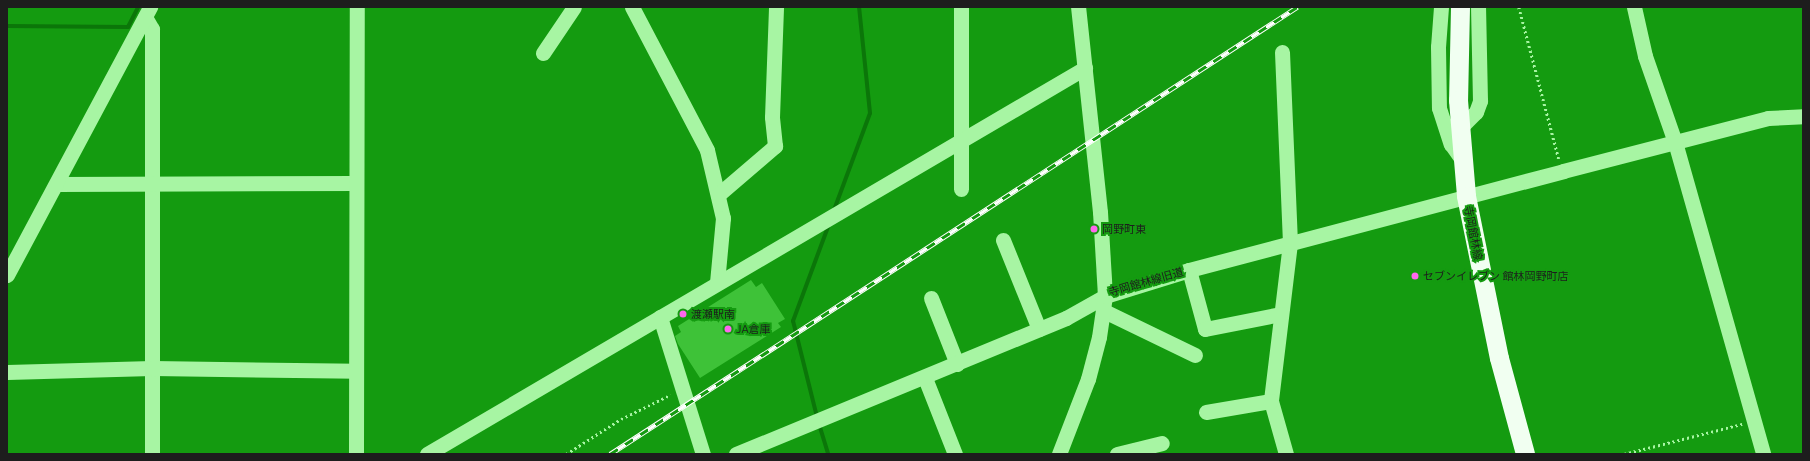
<!DOCTYPE html>
<html>
<head>
<meta charset="utf-8">
<style>
  body { margin:0 }
  #map { position:relative; width:1810px; height:461px; overflow:hidden; background:#149b10; font-family:Ubuntu,"Noto Sans JP",sans-serif }
  div>[style] { position:absolute }
  [style*='--x'] { left:calc(var(--x)*1px); top:calc(var(--y)*1px); width:calc(var(--w)*1px); rotate:calc(var(--a)*1deg) }
  .stream>* { height:4px; margin:-2px; padding:0 2px; transform-origin:2px; border-radius:2px; background:#0b7609 }
  .building>* { inset:0; background:#3ec238 }
  .path>* { height:2.5px; margin-top:-1.25px; transform-origin:0; background:repeating-linear-gradient(90deg,#a7f5a3 0 2px,transparent 0 5px) }
  .minor>* { height:15px; margin:-7.5px; padding:0 7.5px; transform-origin:7.5px; border-radius:7.5px; background:#a7f5a3 }
  .major>* { height:19px; margin:-9.5px; padding:0 9.5px; transform-origin:9.5px; border-radius:9.5px; background:#f1fff1 }
  .rail>* { height:4.5px; margin-top:-2.25px; transform-origin:0; background:repeating-linear-gradient(90deg,#149b10 0 9px,#fff 0 18px); box-sizing:border-box; border-block:1px solid #fff }
  .dots>* { width:11px; height:11px; translate:-50% -50%; box-sizing:border-box; border:2px solid #149b10; border-radius:50% }
  span { translate:-50% -50%; white-space:nowrap; text-align:center; line-height:1.15; -webkit-text-stroke:4px #149b10; paint-order:stroke }
  .poi-label { font-size:11px; color:#1d1d1d }
  .left { translate:0 -50%; text-align:left }
  .street-label { font-size:11px; color:#1d1d1d }
  .frame { position:absolute; inset:0; border:8px solid #1d1d1d; pointer-events:none }
</style>
</head>
<body>
<div id="map">
  <div class="stream">
    <i style="--x:7;--y:26;--w:121;--a:0.5"></i>
    <i style="--x:128;--y:27;--w:22;--a:-63"></i>
    <i style="--x:834;--y:210;--w:103;--a:-69.6"></i>
    <i style="--x:870;--y:113;--w:107;--a:-95.9"></i>
    <i style="--x:817;--y:417;--w:99;--a:-104"></i>
    <i style="--x:793;--y:321;--w:103;--a:-69.6"></i>
    <i style="--x:819;--y:424;--w:31;--a:73"></i>
  </div>
  <div class="building">
    <i style="clip-path:polygon(751px 280px,756px 287px,762px 283px,785px 319px,778px 323px,781px 327px,700px 378px,678px 344px,675px 336px,681px 332px,678px 326px)"></i>
  </div>
  <div class="path">
    <i style="--x:1519;--y:7;--w:157;--a:75.3"></i>
    <i style="--x:566;--y:454;--w:65;--a:-32.5"></i>
    <i style="--x:621;--y:419;--w:55;--a:-26.1"></i>
    <i style="--x:1624;--y:454;--w:122;--a:-14.3"></i>
  </div>
  <div class="minor">
    <i style="--x:632;--y:7;--w:161;--a:62.3"></i>
    <i style="--x:707;--y:150;--w:70;--a:76.8"></i>
    <i style="--x:723;--y:218;--w:65;--a:95.3"></i>
    <i style="--x:961;--y:7;--w:182;--a:90"></i>
    <i style="--x:1441;--y:7;--w:40;--a:94.3"></i>
    <i style="--x:1438;--y:47;--w:61;--a:89.1"></i>
    <i style="--x:1439;--y:108;--w:38;--a:72"></i>
    <i style="--x:1451;--y:144;--w:19;--a:55"></i>
    <i style="--x:1634;--y:7;--w:50;--a:77.3"></i>
    <i style="--x:1645;--y:56;--w:91;--a:70.8"></i>
    <i style="--x:1675;--y:142;--w:324;--a:74.2"></i>
    <i style="--x:145;--y:17;--w:14;--a:60"></i>
    <i style="--x:152;--y:29;--w:425;--a:90"></i>
    <i style="--x:1282;--y:52;--w:191;--a:87.6"></i>
    <i style="--x:1290;--y:243;--w:159;--a:96.9"></i>
    <i style="--x:1271;--y:401;--w:55;--a:74.2"></i>
    <i style="--x:543;--y:53;--w:55;--a:-56"></i>
    <i style="--x:1459;--y:129;--w:24;--a:-45"></i>
    <i style="--x:1476;--y:112;--w:12;--a:-70"></i>
    <i style="--x:1480;--y:101;--w:94;--a:-91.2"></i>
    <i style="--x:57;--y:184;--w:299;--a:-0.2"></i>
    <i style="--x:719;--y:194;--w:74;--a:-40.6"></i>
    <i style="--x:775;--y:146;--w:29;--a:-96"></i>
    <i style="--x:772;--y:117;--w:110;--a:-87.9"></i>
    <i style="--x:1003;--y:240;--w:96;--a:68"></i>
    <i style="--x:1189;--y:270;--w:61;--a:74.8"></i>
    <i style="--x:1205;--y:329;--w:77;--a:-11.2"></i>
    <i style="--x:7;--y:275;--w:304;--a:-61.9"></i>
    <i style="--x:931;--y:298;--w:71;--a:68.5"></i>
    <i style="--x:1104;--y:311;--w:101;--a:25.8"></i>
    <i style="--x:660;--y:317;--w:144;--a:72.6"></i>
    <i style="--x:7;--y:372;--w:145;--a:-1.6"></i>
    <i style="--x:152;--y:368;--w:204;--a:0.8"></i>
    <i style="--x:925;--y:378;--w:82;--a:68.5"></i>
    <i style="--x:1206;--y:412;--w:66;--a:-9.6"></i>
    <i style="--x:356;--y:454;--w:447;--a:-89.9"></i>
    <i style="--x:427;--y:454;--w:763;--a:-30.4"></i>
    <i style="--x:736;--y:454;--w:357;--a:-22.4"></i>
    <i style="--x:1066;--y:318;--w:45;--a:-29.4"></i>
    <i style="--x:1105;--y:296;--w:88;--a:-17.2"></i>
    <i style="--x:1189;--y:270;--w:387;--a:-14.8"></i>
    <i style="--x:1563;--y:171;--w:212;--a:-14.5"></i>
    <i style="--x:1768;--y:118;--w:35;--a:-3"></i>
    <i style="--x:1059;--y:454;--w:80;--a:-68.9"></i>
    <i style="--x:1088;--y:379;--w:43;--a:-75.3"></i>
    <i style="--x:1099;--y:337;--w:41;--a:-81.7"></i>
    <i style="--x:1105;--y:296;--w:84;--a:-93.4"></i>
    <i style="--x:1100;--y:212;--w:206;--a:-96.1"></i>
    <i style="--x:1117;--y:454;--w:46;--a:-13.7"></i>
  </div>
  <div class="major">
    <i style="--x:1460;--y:7;--w:93;--a:91.2"></i>
    <i style="--x:1458;--y:100;--w:96;--a:85.2"></i>
    <i style="--x:1466;--y:196;--w:165;--a:78.5"></i>
    <i style="--x:1499;--y:358;--w:99;--a:74.8"></i>
  </div>
  <div class="rail">
    <i style="--x:610;--y:454;--w:820;--a:-33.05"></i>
  </div>
  <div class="dots">
    <i style="left:1094px;top:229px;background:#ff67ed"></i>
    <i style="left:1415px;top:276px;background:#ff67ed"></i>
    <i style="left:683px;top:314px;background:#ff67ed"></i>
    <i style="left:728px;top:329px;background:#ff67ed"></i>
  </div>
  <div class="poi-label">
    <span class="left" style="left:1102px;top:229px">岡野町東</span>
    <span class="left" style="left:1423px;top:276px">セブンイレブン 館林岡野町店</span>
    <span class="left" style="left:691px;top:314px">渡瀬駅南</span>
    <span class="left" style="left:736px;top:329px">JA倉庫</span>
  </div>
  <div class="street-label">
    <span style="left:1473px;top:233px;rotate:79deg">寺岡館林線</span>
    <span style="left:1146px;top:282px;rotate:-16deg">寺岡館林線旧道</span>
  </div>
  <div class="frame"></div>
</div>
</body>
</html>
